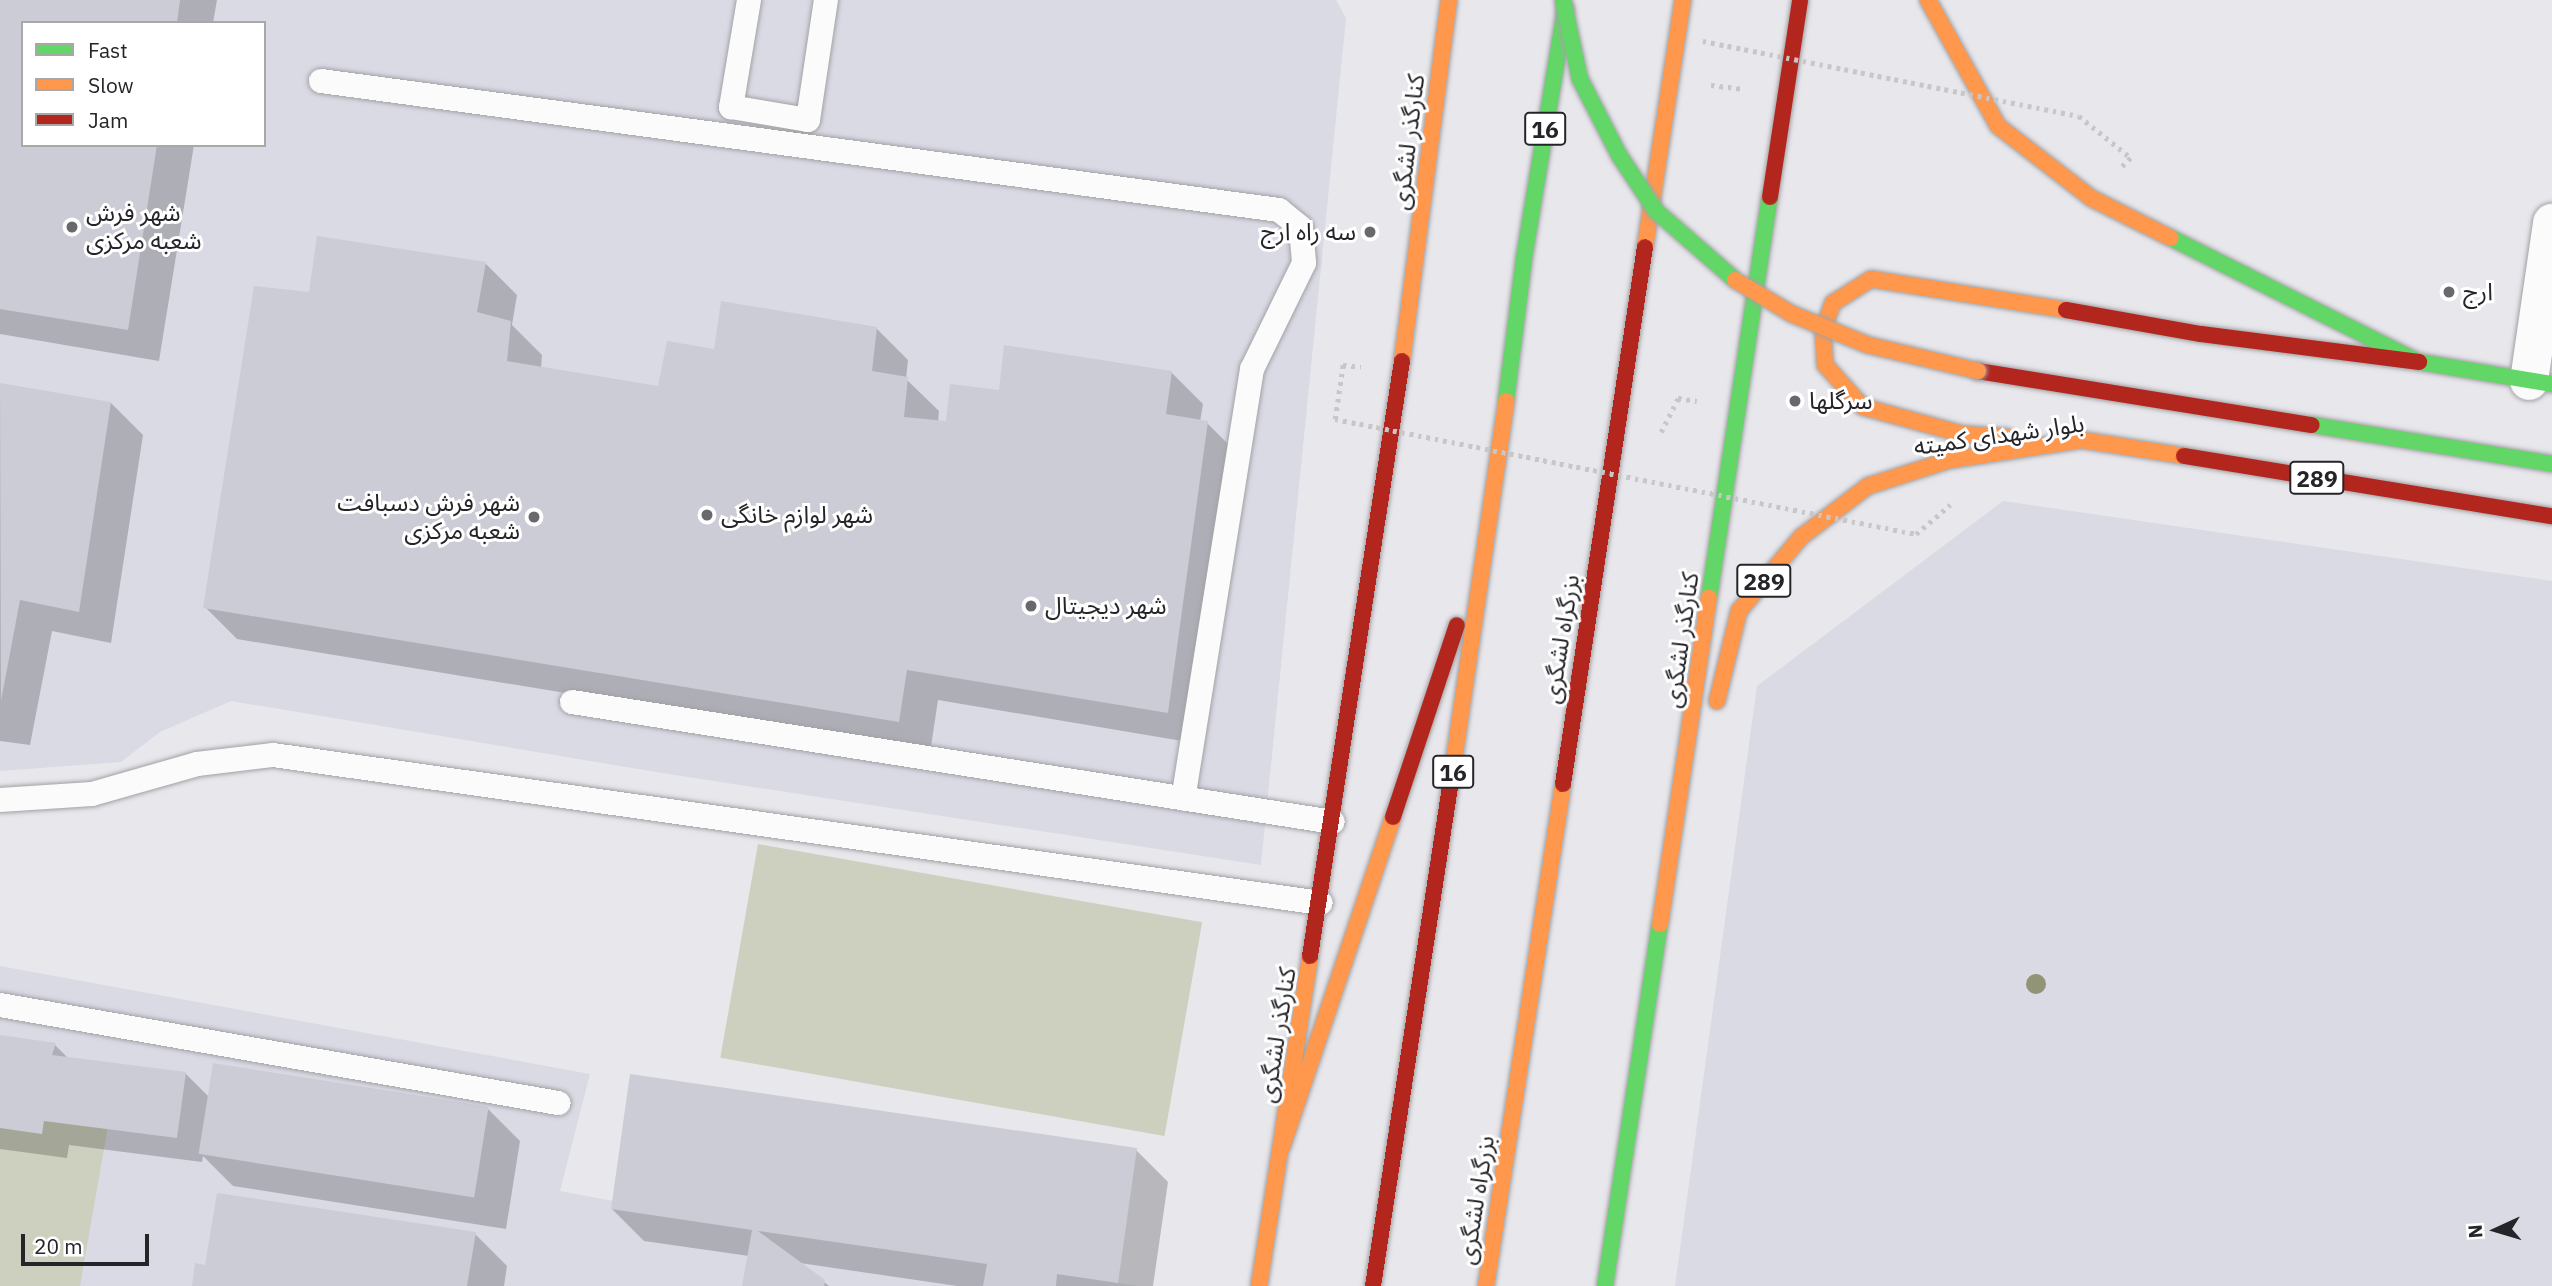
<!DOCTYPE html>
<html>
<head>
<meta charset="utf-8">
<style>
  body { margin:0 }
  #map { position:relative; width:2552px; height:1286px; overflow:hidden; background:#e7e7ec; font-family:"IBM Plex Sans","Noto Sans Arabic",sans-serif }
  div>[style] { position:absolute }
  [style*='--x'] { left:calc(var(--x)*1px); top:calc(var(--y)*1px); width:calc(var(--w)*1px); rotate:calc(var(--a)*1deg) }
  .built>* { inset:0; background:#dadae5 }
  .green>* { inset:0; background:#cdd0bf; transform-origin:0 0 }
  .shadow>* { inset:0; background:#0003 }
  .building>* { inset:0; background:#ccccd7; transform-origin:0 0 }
  .path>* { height:4.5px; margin-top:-2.25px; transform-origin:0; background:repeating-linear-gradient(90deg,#c7c7c9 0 3.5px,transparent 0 8.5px) }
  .roads { filter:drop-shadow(0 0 2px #a2a2a5) drop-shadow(0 0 2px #a2a2a5) }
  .lane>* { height:24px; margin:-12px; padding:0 12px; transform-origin:12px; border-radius:12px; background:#fbfbfc }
  .street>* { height:38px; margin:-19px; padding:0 19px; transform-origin:19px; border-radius:19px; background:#fbfbfc }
  .fast>* { height:16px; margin:-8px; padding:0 8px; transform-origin:8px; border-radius:8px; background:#63d668 }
  .slow>* { height:16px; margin:-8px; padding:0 8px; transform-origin:8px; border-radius:8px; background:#ff974d }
  .jam>* { height:16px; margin:-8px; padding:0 8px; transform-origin:8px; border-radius:8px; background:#b3261e }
  .path-bridge>* { height:4.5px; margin-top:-2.25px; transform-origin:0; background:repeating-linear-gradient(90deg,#c7c7c9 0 3.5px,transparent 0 8.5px) }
  .bridges { filter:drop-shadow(0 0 2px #a2a2a5) drop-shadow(0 0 2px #a2a2a5) }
  .fast-bridge>* { height:16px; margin:-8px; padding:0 8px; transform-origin:8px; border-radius:8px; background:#63d668 }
  .slow-bridge>* { height:16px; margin:-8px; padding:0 8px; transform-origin:8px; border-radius:8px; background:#ff974d }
  .trees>* { width:20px; height:20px; margin:-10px; border-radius:50%; background:#919477 }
  .dots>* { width:19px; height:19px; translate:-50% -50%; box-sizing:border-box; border:4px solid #fff; border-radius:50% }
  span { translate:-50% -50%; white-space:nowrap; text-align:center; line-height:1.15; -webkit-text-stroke:6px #fff; paint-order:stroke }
  .shield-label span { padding:2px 5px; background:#fff; border:2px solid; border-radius:5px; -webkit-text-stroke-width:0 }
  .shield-label { font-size:23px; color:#252529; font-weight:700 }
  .street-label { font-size:24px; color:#252529 }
  .poi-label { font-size:24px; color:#252529 }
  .left { translate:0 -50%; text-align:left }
  .right { translate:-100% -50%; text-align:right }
  .legend { position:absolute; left:21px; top:21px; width:245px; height:126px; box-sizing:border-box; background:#fff; border:2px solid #a8a8a9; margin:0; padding:9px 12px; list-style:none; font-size:21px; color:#252529 }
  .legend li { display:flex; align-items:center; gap:14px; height:35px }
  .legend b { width:35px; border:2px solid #a8a8a9 }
  .north { position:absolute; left:2461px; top:1195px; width:70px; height:70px; -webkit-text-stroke:5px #fff; paint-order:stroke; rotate:266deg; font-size:19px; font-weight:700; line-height:28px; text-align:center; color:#252529 }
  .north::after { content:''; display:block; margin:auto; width:24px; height:32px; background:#252529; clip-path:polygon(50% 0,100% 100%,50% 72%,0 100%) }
  .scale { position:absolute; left:21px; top:1234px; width:128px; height:32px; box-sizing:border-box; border:4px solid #252529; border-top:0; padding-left:9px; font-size:21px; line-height:24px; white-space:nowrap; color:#252529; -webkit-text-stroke:5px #fff; paint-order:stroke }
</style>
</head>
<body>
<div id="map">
  <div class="built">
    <i style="clip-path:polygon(evenodd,0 0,1336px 0,1346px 18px,1261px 865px,662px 773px,231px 701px,160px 732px,121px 762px,0 771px,0 0,23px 23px,264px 23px,264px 145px,23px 145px,23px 23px)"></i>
    <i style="clip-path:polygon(2003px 501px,2552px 581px,2552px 1286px,1675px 1286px,1757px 686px)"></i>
    <i style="clip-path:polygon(0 966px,590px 1074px,560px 1191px,753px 1227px,1139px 1286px,0 1286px)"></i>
  </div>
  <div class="green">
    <i style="left:758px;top:844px;width:451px;height:217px;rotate:10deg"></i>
    <i style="clip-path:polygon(0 1089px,111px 1109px,80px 1286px,0 1286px)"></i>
  </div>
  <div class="shadow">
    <i style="clip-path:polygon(0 0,217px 0,213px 23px,23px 23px,23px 145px,194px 145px,159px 361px,0 334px)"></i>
    <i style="clip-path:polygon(485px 263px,517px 295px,512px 325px,542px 355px,541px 368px,660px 388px,716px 351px,876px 328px,908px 360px,906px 379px,939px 411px,938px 422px,947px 423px,1000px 392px,1171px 372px,1203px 404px,1200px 422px,1207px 423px,1239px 455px,1200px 744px,938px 700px,930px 753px,237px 639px,205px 607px,311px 293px)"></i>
    <i style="clip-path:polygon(0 385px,111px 403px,143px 435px,111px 643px,52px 631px,30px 745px,0 741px)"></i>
    <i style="clip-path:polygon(0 1037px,55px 1045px,69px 1059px,185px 1073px,210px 1098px,488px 1109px,520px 1141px,506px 1229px,233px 1186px,203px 1156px,202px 1162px,69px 1145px,67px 1158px,0 1149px)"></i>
    <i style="clip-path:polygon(1136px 1150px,1168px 1182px,1153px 1286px,957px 1286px,800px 1263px,829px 1286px,744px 1286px,749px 1256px,644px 1241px,612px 1209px)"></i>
    <i style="clip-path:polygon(475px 1234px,507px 1266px,504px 1286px,194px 1286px,207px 1267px)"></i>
  </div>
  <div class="building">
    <i style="clip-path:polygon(0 0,180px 0,177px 23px,23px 23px,23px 145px,157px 145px,128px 330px,0 309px)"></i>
    <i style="clip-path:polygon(317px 236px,486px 262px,477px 312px,511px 321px,507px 361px,658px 386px,667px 341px,714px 349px,721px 301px,877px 327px,872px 371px,908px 377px,904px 417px,946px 421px,950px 384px,999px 390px,1004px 345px,1172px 371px,1166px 414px,1208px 421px,1168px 713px,907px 670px,899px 722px,203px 608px,254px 286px,309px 292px)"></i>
    <i style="clip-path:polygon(0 383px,111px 402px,79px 612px,20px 600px,1px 701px)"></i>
    <i style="clip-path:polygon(0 1035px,56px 1043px,52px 1055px,186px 1072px,177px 1138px,44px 1121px,42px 1134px,0 1128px)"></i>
    <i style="left:213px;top:1063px;width:279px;height:92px;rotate:9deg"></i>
    <i style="clip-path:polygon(630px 1074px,1137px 1148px,1118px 1283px,1057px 1274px,1056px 1286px,983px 1286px,987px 1264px,758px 1231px,825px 1280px,824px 1286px,742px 1286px,752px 1230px,611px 1209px)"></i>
    <i style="clip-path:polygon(217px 1193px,476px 1232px,467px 1286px,192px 1286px,195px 1263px,205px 1265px)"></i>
  </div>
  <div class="path">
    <i style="--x:1711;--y:85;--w:33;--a:7"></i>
    <i style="--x:2079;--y:116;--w:67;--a:38.9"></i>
    <i style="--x:2131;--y:158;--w:13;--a:135"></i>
    <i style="--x:1335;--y:419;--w:55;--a:-81.6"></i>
    <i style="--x:1343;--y:365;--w:18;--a:6"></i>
    <i style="--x:1661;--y:432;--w:38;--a:-63"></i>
    <i style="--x:1678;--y:398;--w:19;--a:9"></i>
    <i style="--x:1916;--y:534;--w:45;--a:-40.5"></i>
  </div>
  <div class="roads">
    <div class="lane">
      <i style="--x:749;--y:0;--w:109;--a:99.5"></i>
      <i style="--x:731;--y:107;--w:78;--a:9.6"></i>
      <i style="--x:808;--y:120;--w:121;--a:-81.5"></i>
      <i style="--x:321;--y:81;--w:967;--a:7.67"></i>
      <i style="--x:1279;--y:210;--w:28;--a:39"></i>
      <i style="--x:1301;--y:228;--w:35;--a:85"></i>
      <i style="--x:1304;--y:263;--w:118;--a:116.1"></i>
      <i style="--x:1252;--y:369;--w:435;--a:99.1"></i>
      <i style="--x:572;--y:702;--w:770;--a:8.96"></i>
      <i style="--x:0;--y:800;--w:92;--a:-3.7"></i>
      <i style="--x:92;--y:794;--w:109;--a:-15.9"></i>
      <i style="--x:197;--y:764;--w:77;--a:-6.8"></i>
      <i style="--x:273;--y:755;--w:1058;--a:8.04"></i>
      <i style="--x:0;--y:1005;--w:567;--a:9.96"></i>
    </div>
    <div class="street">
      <i style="--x:2529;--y:381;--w:160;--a:-81.7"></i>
    </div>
    <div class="fast">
      <i style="--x:2171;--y:238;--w:277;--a:26.6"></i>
      <i style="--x:2419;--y:362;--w:135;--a:9.4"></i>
      <i style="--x:1506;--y:401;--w:144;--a:-82.8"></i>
      <i style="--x:1524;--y:258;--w:252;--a:-80.6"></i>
      <i style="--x:2312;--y:425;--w:243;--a:9.2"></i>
      <i style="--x:1709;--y:598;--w:406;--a:-81.4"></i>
      <i style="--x:1605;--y:1286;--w:366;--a:-81.4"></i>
    </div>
    <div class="slow">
      <i style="--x:1928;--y:0;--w:144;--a:60.9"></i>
      <i style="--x:1998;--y:126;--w:118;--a:37.7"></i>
      <i style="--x:2091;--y:198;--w:89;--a:26.6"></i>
      <i style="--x:1645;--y:247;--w:250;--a:-81.3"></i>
      <i style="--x:1402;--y:361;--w:364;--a:-82.6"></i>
      <i style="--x:2007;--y:437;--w:45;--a:-176.2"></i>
      <i style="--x:1962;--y:434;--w:103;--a:-164.7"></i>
      <i style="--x:1863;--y:407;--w:57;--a:-132.1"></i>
      <i style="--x:1825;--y:365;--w:35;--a:-93"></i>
      <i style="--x:1823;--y:330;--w:29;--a:-70"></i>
      <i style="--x:1833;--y:303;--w:45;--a:-32.3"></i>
      <i style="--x:1871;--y:279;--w:197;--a:9"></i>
      <i style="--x:1717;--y:701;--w:93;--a:-76.3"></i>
      <i style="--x:1739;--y:611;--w:97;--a:-50"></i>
      <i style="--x:1801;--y:537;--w:84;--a:-37.3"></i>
      <i style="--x:1868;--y:486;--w:86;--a:-17.6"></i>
      <i style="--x:1950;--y:460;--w:134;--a:-8.6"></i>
      <i style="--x:2082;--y:440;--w:103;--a:8.9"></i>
      <i style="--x:1450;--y:787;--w:390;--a:-81.7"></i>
      <i style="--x:1660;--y:924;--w:330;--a:-81.5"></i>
      <i style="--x:1282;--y:1147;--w:348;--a:-71.4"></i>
      <i style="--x:1259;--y:1286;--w:334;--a:-81.2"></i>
      <i style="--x:1486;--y:1286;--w:508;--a:-81.28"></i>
    </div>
    <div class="jam">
      <i style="--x:1770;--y:197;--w:199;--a:-81.3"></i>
      <i style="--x:2066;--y:310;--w:137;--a:10.1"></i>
      <i style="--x:2201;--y:334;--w:220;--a:7.3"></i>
      <i style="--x:1978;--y:371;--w:338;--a:9.2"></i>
      <i style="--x:2184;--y:456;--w:373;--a:9.3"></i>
      <i style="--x:1563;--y:784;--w:543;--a:-81.32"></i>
      <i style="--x:1393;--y:817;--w:202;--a:-71.6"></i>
      <i style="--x:1310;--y:956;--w:602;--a:-81.21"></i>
      <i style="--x:1373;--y:1286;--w:505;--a:-81.23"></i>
    </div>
  </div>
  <div class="path-bridge">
    <i style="--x:1703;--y:41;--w:383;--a:11.3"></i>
    <i style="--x:1335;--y:419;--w:592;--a:11.2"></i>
  </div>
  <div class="bridges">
    <div class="fast-bridge">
      <i style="--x:1563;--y:0;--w:81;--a:77.9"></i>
      <i style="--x:1580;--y:79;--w:85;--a:62.8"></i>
      <i style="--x:1619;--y:155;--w:67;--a:56.5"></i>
      <i style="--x:1656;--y:211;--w:105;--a:41.1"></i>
    </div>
    <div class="slow-bridge">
      <i style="--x:1735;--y:280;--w:66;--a:30.8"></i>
      <i style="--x:1792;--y:314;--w:82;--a:22.2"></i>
      <i style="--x:1868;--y:345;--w:113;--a:13.3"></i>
    </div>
  </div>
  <div class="trees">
    <i style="left:2036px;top:984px"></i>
  </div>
  <div class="dots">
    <i style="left:72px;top:227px;background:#69696d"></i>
    <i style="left:1370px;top:232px;background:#69696d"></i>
    <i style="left:2449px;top:292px;background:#69696d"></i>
    <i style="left:1795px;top:401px;background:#69696d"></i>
    <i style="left:707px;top:515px;background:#69696d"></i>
    <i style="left:534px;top:517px;background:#69696d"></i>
    <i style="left:1031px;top:606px;background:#69696d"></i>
  </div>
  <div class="shield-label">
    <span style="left:1545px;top:129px">16</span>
    <span style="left:2317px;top:478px">289</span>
    <span style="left:1764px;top:581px">289</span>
    <span style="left:1453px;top:772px">16</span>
  </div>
  <div class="street-label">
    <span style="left:1408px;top:142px;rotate:-83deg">کنارگذر لشگری</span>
    <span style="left:1999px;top:435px;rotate:-8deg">بلوار شهدای کمیته</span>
    <span style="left:1561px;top:639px;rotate:-81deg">بزرگراه لشگری</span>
    <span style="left:1681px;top:640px;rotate:-82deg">کنارگذر لشگری</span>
    <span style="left:1277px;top:1035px;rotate:-81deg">کنارگذر لشگری</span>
    <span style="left:1476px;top:1200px;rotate:-81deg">بزرگراه لشگری</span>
  </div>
  <div class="poi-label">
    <span class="left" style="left:86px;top:227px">شهر فرش<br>شعبه مرکزی</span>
    <span class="right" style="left:1356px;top:232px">سه راه ارج</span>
    <span class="left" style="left:2463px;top:292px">ارج</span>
    <span class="left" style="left:1809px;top:401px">سرگلها</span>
    <span class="right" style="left:520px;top:517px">شهر فرش دسبافت<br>شعبه مرکزی</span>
    <span class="left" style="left:721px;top:515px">شهر لوازم خانگی</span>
    <span class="left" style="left:1045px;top:606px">شهر دیجیتال</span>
  </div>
  <ul class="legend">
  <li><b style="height:9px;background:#63d668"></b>Fast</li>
  <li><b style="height:9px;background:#ff974d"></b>Slow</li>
  <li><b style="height:9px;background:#b3261e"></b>Jam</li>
  </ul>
  <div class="north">N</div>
  <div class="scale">20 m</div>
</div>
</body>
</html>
